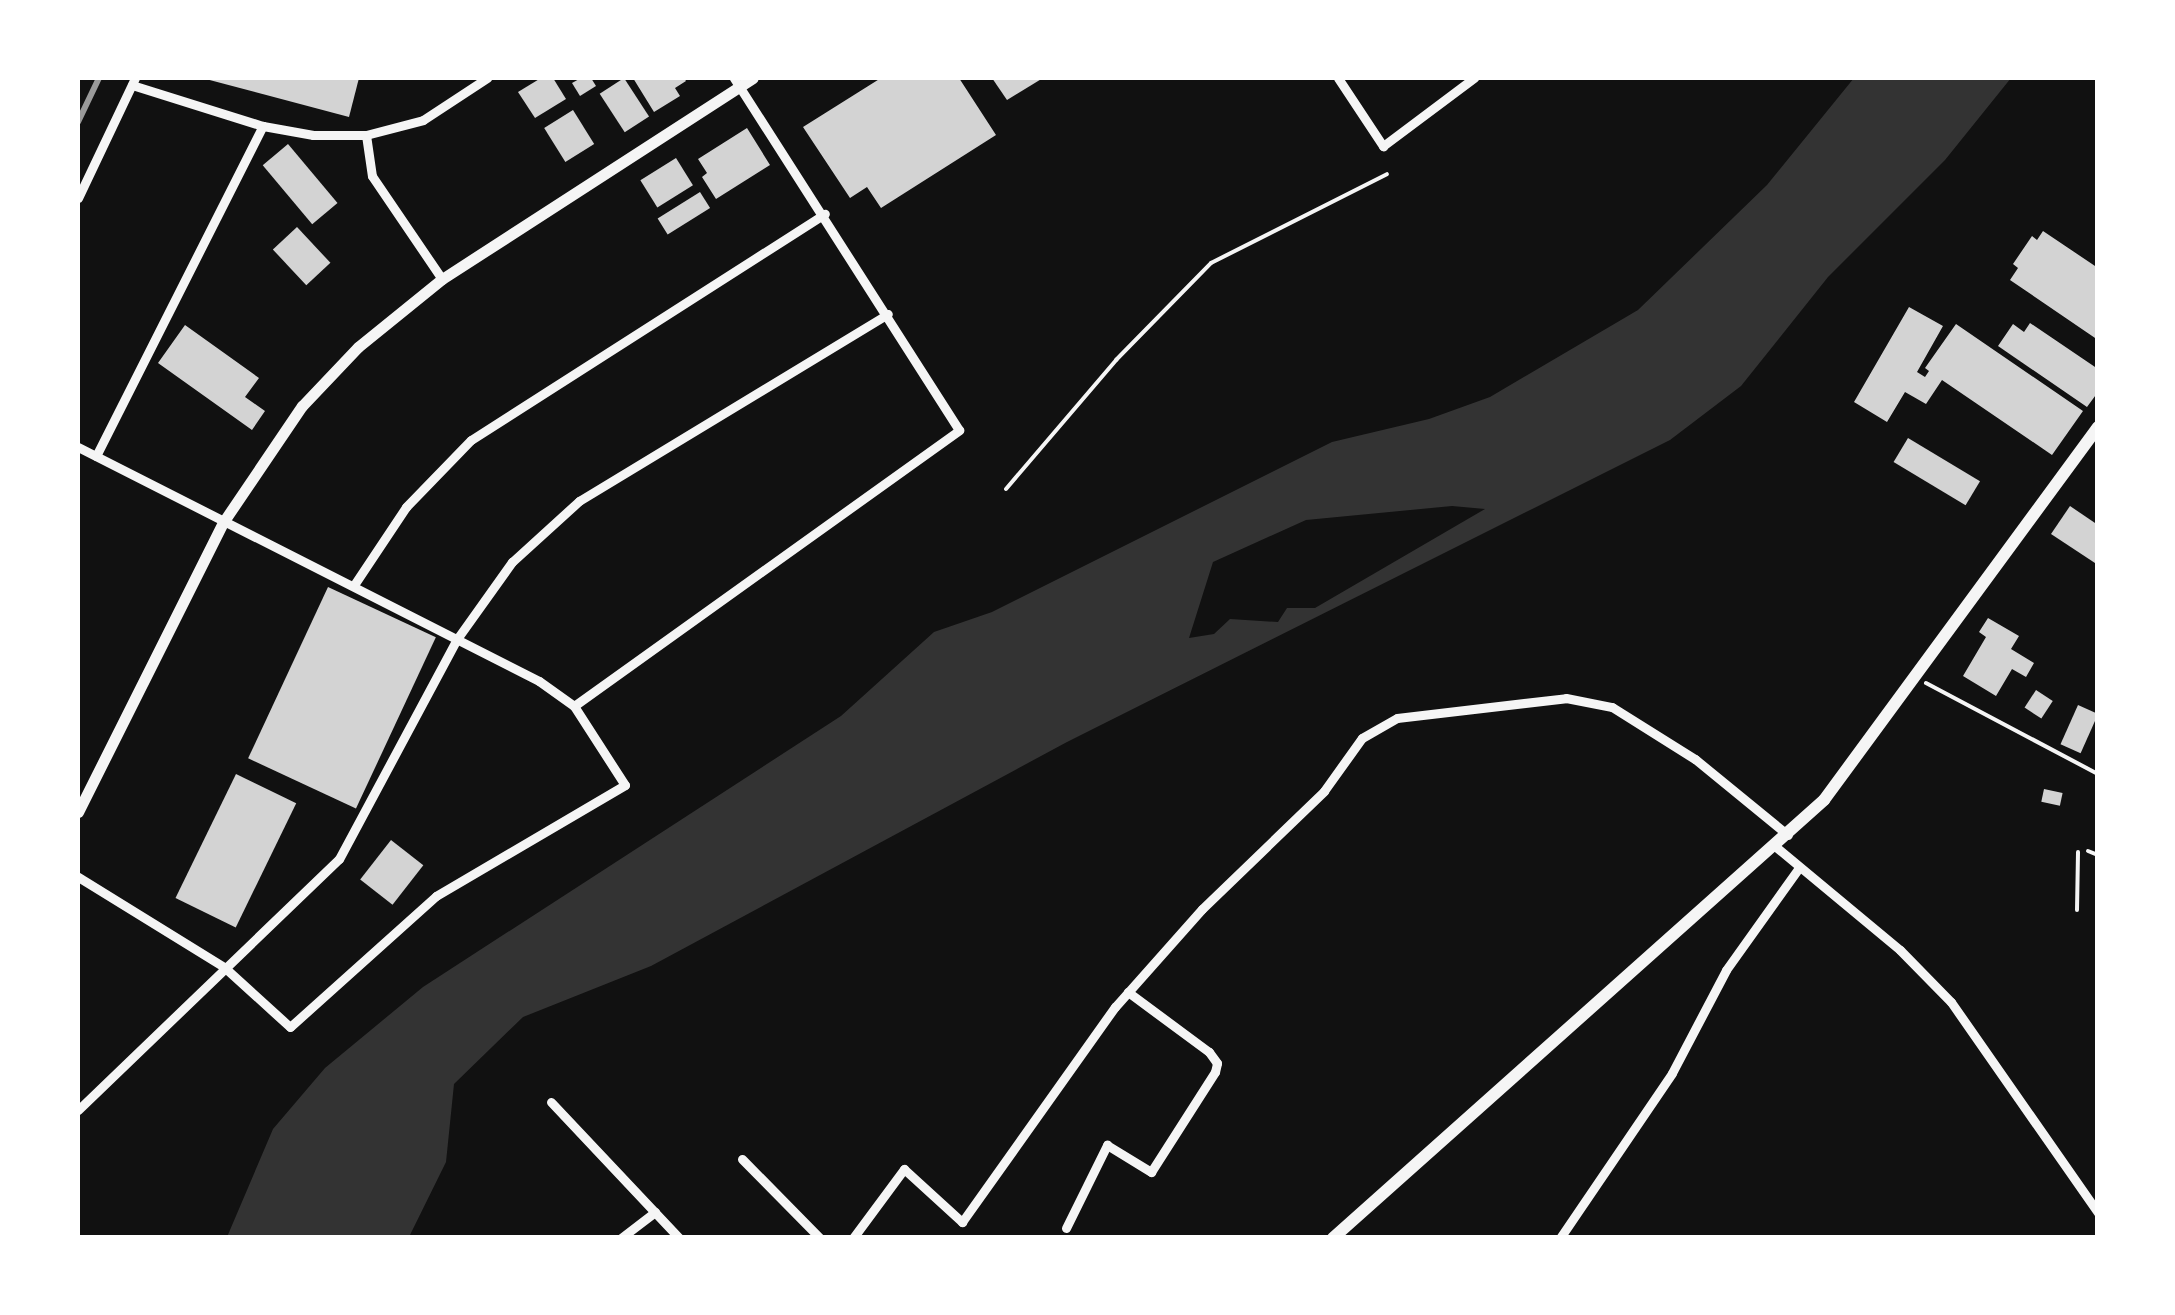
<!DOCTYPE html>
<html>
<head>
<meta charset="utf-8">
<style>
  body { margin:0 }
  #map { position:relative; width:2175px; height:1315px; overflow:hidden; background:#111; font-family:Karla,sans-serif }
  div>[style] { position:absolute }
  [style*='--x'] { left:calc(var(--x)*1px); top:calc(var(--y)*1px); width:calc(var(--w)*1px); rotate:calc(var(--a)*1deg) }
  .water>* { inset:0; background:#333 }
  .building>* { inset:0; background:#d3d3d3; transform-origin:0 0 }
  .path>* { height:4px; margin:-2px; padding:0 2px; transform-origin:2px; border-radius:2px; background:#f5f5f5 }
  .minor>* { height:9px; margin:-4.5px; padding:0 4.5px; transform-origin:4.5px; border-radius:4.5px; background:#f5f5f5 }
  .tertiary>* { height:11px; margin:-5.5px; padding:0 5.5px; transform-origin:5.5px; border-radius:5.5px; background:#f5f5f5 }
  .secondary>* { height:12px; margin:-6px; padding:0 6px; transform-origin:6px; border-radius:6px; background:#f5f5f5 }
  .rail>* { height:6px; margin:-3px; padding:0 3px; transform-origin:3px; border-radius:3px; background:#9a9a9a }
  span { translate:-50% -50%; white-space:nowrap; text-align:center; line-height:1.15; -webkit-text-stroke:8px #fff; paint-order:stroke }
  .frame { position:absolute; inset:0; border:80px solid #fff; pointer-events:none }
</style>
</head>
<body>
<div id="map">
  <div class="water">
    <i style="clip-path:polygon(evenodd,1854px 78px,2011px 78px,1945px 160px,1828px 277px,1741px 386px,1670px 440px,1067px 742px,651px 966px,523px 1017px,454px 1084px,446px 1162px,409px 1237px,227px 1237px,273px 1129px,325px 1068px,423px 987px,841px 716px,934px 632px,992px 612px,1332px 442px,1429px 419px,1490px 397px,1638px 310px,1767px 185px,1854px 78px,1452px 506px,1485px 509px,1315px 608px,1287px 608px,1278px 622px,1230px 619px,1214px 634px,1189px 638px,1213px 562px,1306px 520px,1452px 506px)"></i>
  </div>
  <div class="building">
    <i style="clip-path:polygon(202px 78px,359px 78px,349px 117px)"></i>
    <i style="clip-path:polygon(541px 78px,553px 78px,566px 99px,535px 118px,518px 92px)"></i>
    <i style="clip-path:polygon(581px 78px,591px 78px,596px 86px,580px 96px,572px 83px)"></i>
    <i style="left:624px;top:78px;width:46px;height:29px;rotate:57deg"></i>
    <i style="clip-path:polygon(633px 78px,684px 78px,686px 81px,675px 88px,680px 96px,654px 112px)"></i>
    <i style="clip-path:polygon(881px 78px,959px 78px,996px 135px,881px 208px,867px 187px,850px 198px,803px 127px)"></i>
    <i style="clip-path:polygon(992px 78px,1043px 78px,1007px 100px)"></i>
    <i style="left:573px;top:110px;width:40px;height:34px;rotate:58deg"></i>
    <i style="clip-path:polygon(747px 128px,770px 165px,716px 199px,702px 177px,707px 173px,698px 159px)"></i>
    <i style="left:288px;top:144px;width:77px;height:33px;rotate:50deg"></i>
    <i style="left:676px;top:158px;width:32px;height:42px;rotate:58deg"></i>
    <i style="left:700px;top:192px;width:19px;height:50px;rotate:58deg"></i>
    <i style="left:297px;top:227px;width:49px;height:33px;rotate:47deg"></i>
    <i style="clip-path:polygon(2043px 231px,2098px 268px,2098px 340px,2010px 280px,2018px 268px,2013px 264px,2032px 236px,2037px 240px)"></i>
    <i style="clip-path:polygon(1909px 307px,1943px 326px,1917px 372px,1925px 377px,1929px 371px,1925px 368px,1956px 324px,2083px 411px,2052px 455px,1942px 380px,1926px 404px,1905px 392px,1887px 422px,1854px 402px)"></i>
    <i style="clip-path:polygon(2030px 323px,2098px 369px,2098px 392px,2087px 407px,1998px 346px,2013px 324px,2024px 332px)"></i>
    <i style="clip-path:polygon(185px 325px,259px 378px,245px 397px,265px 411px,252px 430px,158px 363px)"></i>
    <i style="left:1908px;top:438px;width:84px;height:28px;rotate:31deg"></i>
    <i style="clip-path:polygon(2070px 506px,2098px 525px,2098px 565px,2051px 534px)"></i>
    <i style="left:328px;top:587px;width:119px;height:189px;rotate:25deg"></i>
    <i style="clip-path:polygon(1988px 618px,2019px 636px,2011px 649px,2034px 663px,2026px 677px,2012px 669px,1996px 696px,1963px 676px,1986px 637px,1979px 632px)"></i>
    <i style="left:2036px;top:690px;width:20px;height:21px;rotate:33deg"></i>
    <i style="left:2078px;top:705px;width:22px;height:43px;rotate:24deg"></i>
    <i style="left:236px;top:774px;width:67px;height:138px;rotate:26deg"></i>
    <i style="left:2044px;top:789px;width:19px;height:13px;rotate:12deg"></i>
    <i style="left:391px;top:840px;width:41px;height:50px;rotate:38deg"></i>
  </div>
  <div class="path">
    <i style="--x:1006;--y:489;--w:170;--a:-49.5"></i>
    <i style="--x:1116;--y:360;--w:136;--a:-45.6"></i>
    <i style="--x:1211;--y:263;--w:197;--a:-26.8"></i>
    <i style="--x:1926;--y:683;--w:195;--a:27.9"></i>
    <i style="--x:2088;--y:851;--w:11;--a:22"></i>
    <i style="--x:2077;--y:910;--w:58;--a:-89"></i>
  </div>
  <div class="minor">
    <i style="--x:1338;--y:78;--w:82;--a:56.5"></i>
    <i style="--x:1383;--y:146;--w:114;--a:-36.8"></i>
    <i style="--x:132;--y:85;--w:137;--a:17.4"></i>
    <i style="--x:263;--y:126;--w:51;--a:10.2"></i>
    <i style="--x:313;--y:135;--w:53;--a:0"></i>
    <i style="--x:366;--y:135;--w:59;--a:-14.7"></i>
    <i style="--x:423;--y:120;--w:77;--a:-33.3"></i>
    <i style="--x:366;--y:135;--w:41;--a:81.7"></i>
    <i style="--x:372;--y:176;--w:125;--a:55.8"></i>
    <i style="--x:78;--y:198;--w:133;--a:-64.6"></i>
    <i style="--x:78;--y:447;--w:517;--a:26.91"></i>
    <i style="--x:539;--y:681;--w:43;--a:35.5"></i>
    <i style="--x:574;--y:706;--w:94;--a:57.2"></i>
    <i style="--x:625;--y:785;--w:219;--a:149.6"></i>
    <i style="--x:436;--y:896;--w:196;--a:138.1"></i>
    <i style="--x:290;--y:1027;--w:89;--a:-137.7"></i>
    <i style="--x:224;--y:967;--w:172;--a:-148.3"></i>
    <i style="--x:96;--y:456;--w:370;--a:-63.2"></i>
    <i style="--x:354;--y:585;--w:94;--a:-56.3"></i>
    <i style="--x:406;--y:507;--w:93;--a:-45.9"></i>
    <i style="--x:471;--y:440;--w:420;--a:-32.6"></i>
    <i style="--x:574;--y:706;--w:474;--a:-35.6"></i>
    <i style="--x:959;--y:430;--w:418;--a:-122.6"></i>
    <i style="--x:1776;--y:847;--w:161;--a:39.7"></i>
    <i style="--x:1900;--y:950;--w:73;--a:45.6"></i>
    <i style="--x:1951;--y:1002;--w:257;--a:55.1"></i>
    <i style="--x:551;--y:1102;--w:187;--a:46.7"></i>
    <i style="--x:78;--y:1110;--w:362;--a:-43.9"></i>
    <i style="--x:339;--y:859;--w:250;--a:-61.8"></i>
    <i style="--x:457;--y:639;--w:95;--a:-54.5"></i>
    <i style="--x:512;--y:562;--w:91;--a:-42.3"></i>
    <i style="--x:579;--y:501;--w:361;--a:-31.2"></i>
    <i style="--x:742;--y:1159;--w:111;--a:45.4"></i>
    <i style="--x:1066;--y:1228;--w:93;--a:-63.7"></i>
    <i style="--x:1107;--y:1145;--w:52;--a:31.5"></i>
    <i style="--x:1151;--y:1172;--w:119;--a:-57.4"></i>
    <i style="--x:1215;--y:1072;--w:9;--a:-77"></i>
    <i style="--x:1217;--y:1063;--w:14;--a:-126"></i>
    <i style="--x:1209;--y:1052;--w:101;--a:-143.5"></i>
    <i style="--x:621;--y:1238;--w:43;--a:-37.4"></i>
    <i style="--x:853;--y:1238;--w:86;--a:-53.5"></i>
    <i style="--x:904;--y:1169;--w:79;--a:42.4"></i>
    <i style="--x:962;--y:1222;--w:264;--a:-54.6"></i>
    <i style="--x:1115;--y:1007;--w:131;--a:-48.4"></i>
    <i style="--x:1202;--y:909;--w:170;--a:-44"></i>
    <i style="--x:1324;--y:791;--w:65;--a:-54.4"></i>
    <i style="--x:1362;--y:738;--w:40;--a:-29.7"></i>
    <i style="--x:1397;--y:718;--w:170;--a:-6.7"></i>
    <i style="--x:1566;--y:698;--w:47;--a:11.1"></i>
    <i style="--x:1612;--y:707;--w:98;--a:32.1"></i>
    <i style="--x:1695;--y:759;--w:120;--a:39.3"></i>
    <i style="--x:1560;--y:1238;--w:199;--a:-55.8"></i>
    <i style="--x:1672;--y:1073;--w:116;--a:-62.3"></i>
    <i style="--x:1726;--y:970;--w:124;--a:-54.5"></i>
  </div>
  <div class="tertiary">
    <i style="--x:78;--y:812;--w:326;--a:-63.4"></i>
    <i style="--x:224;--y:521;--w:139;--a:-55.9"></i>
    <i style="--x:302;--y:406;--w:81;--a:-46.5"></i>
    <i style="--x:358;--y:347;--w:108;--a:-39"></i>
    <i style="--x:442;--y:279;--w:370;--a:-32.9"></i>
  </div>
  <div class="secondary">
    <i style="--x:1333;--y:1238;--w:658;--a:-41.73"></i>
    <i style="--x:1824;--y:800;--w:463;--a:-53.7"></i>
  </div>
  <div class="rail">
    <i style="--x:78;--y:122;--w:49;--a:-64.5"></i>
  </div>
  <div class="frame"></div>
</div>
</body>
</html>
